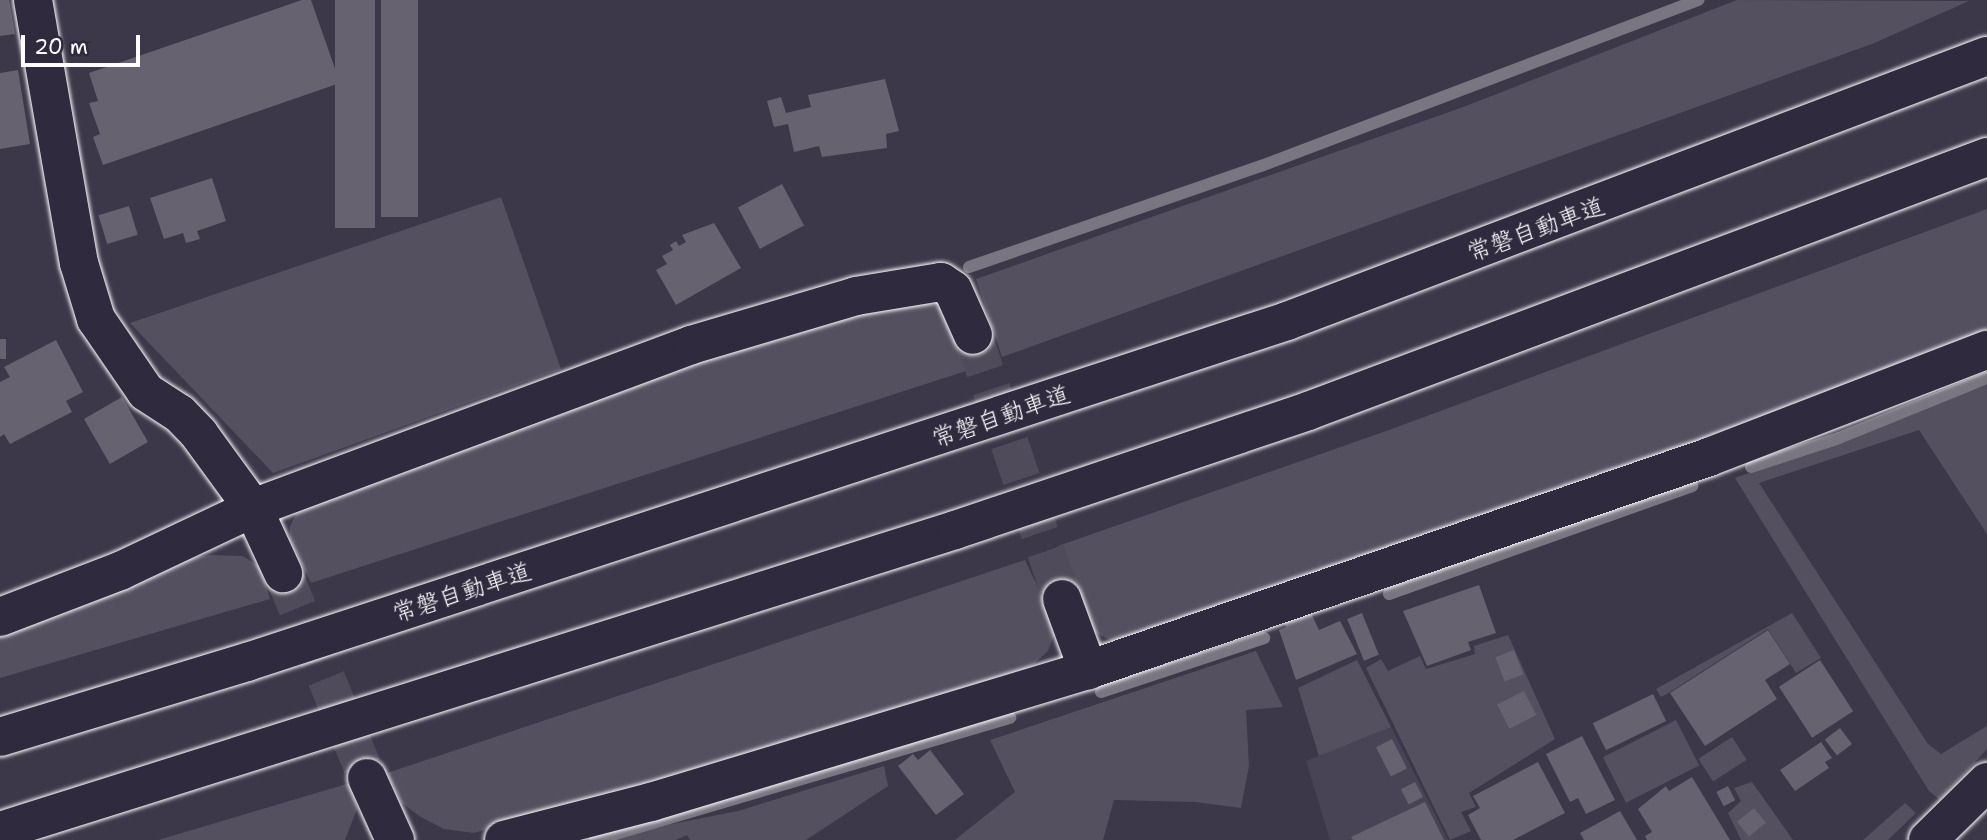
<!DOCTYPE html>
<html>
<head>
<meta charset="utf-8">
<style>
  body { margin:0 }
  #map { position:relative; width:1987px; height:840px; overflow:hidden; background:#3c3749; font-family:"Shantell Sans","Klee One",sans-serif }
  div>[style] { position:absolute }
  [style*='--x'] { left:calc(var(--x)*1px); top:calc(var(--y)*1px); width:calc(var(--w)*1px); rotate:calc(var(--a)*1deg) }
  .built>* { inset:0; background:#494455 }
  .green>* { inset:0; background:#555060; transform-origin:0 0 }
  .stream>* { height:12px; margin:-6px; padding:0 6px; transform-origin:6px; border-radius:6px; background:#797682 }
  .building>* { inset:0; background:#666270; transform-origin:0 0 }
  .minor-tunnel>* { height:38px; margin-top:-19px; transform-origin:0; background:repeating-linear-gradient(90deg,#504b5b 0 38px,transparent 0 57px) }
  .roads { filter:drop-shadow(0 0 2px #fff) drop-shadow(0 0 2px #fff) }
  .minor>* { height:38px; margin:-19px; padding:0 19px; transform-origin:19px; border-radius:19px; background:#2f2a3d }
  .major>* { height:38px; margin:-19px; padding:0 19px; transform-origin:19px; border-radius:19px; background:#2f2a3d }
  .highway>* { height:38px; margin:-19px; padding:0 19px; transform-origin:19px; border-radius:19px; background:#2f2a3d }
  span { translate:-50% -50%; white-space:nowrap; text-align:center; line-height:1.15; -webkit-text-stroke:6px #2f2a3d; paint-order:stroke }
  .street-label { font-size:24px; color:#fff }
  .scale { position:absolute; left:21px; top:35px; width:119px; height:32px; box-sizing:border-box; border:4px solid #fff; border-top:0; padding-left:9px; font-size:21px; line-height:24px; white-space:nowrap; color:#fff; -webkit-text-stroke:5px #2f2a3d; paint-order:stroke }
</style>
</head>
<body>
<div id="map">
  <div class="built">
    <i style="clip-path:polygon(1391px 727px,1448px 840px,1330px 840px,1306px 761px)"></i>
  </div>
  <div class="green">
    <i style="clip-path:polygon(1737px 0,1969px 1px,1872px 44px,1002px 357px,976px 279px,1466px 106px)"></i>
    <i style="clip-path:polygon(501px 197px,561px 369px,273px 473px,130px 323px)"></i>
    <i style="clip-path:polygon(1987px 209px,1987px 334px,1900px 373px,1119px 645px,1087px 628px,1058px 546px,1389px 430px)"></i>
    <i style="clip-path:polygon(917px 300px,948px 310px,966px 371px,311px 583px,290px 539px,290px 526px,302px 503px,685px 362px)"></i>
    <i style="clip-path:polygon(1987px 385px,1987px 534px,1919px 430px,1759px 483px,1928px 744px,1941px 754px,1987px 726px,1987px 749px,1940px 800px,1929px 791px,1735px 478px)"></i>
    <i style="clip-path:polygon(209px 555px,243px 556px,260px 567px,270px 599px,0 678px,0 632px,182px 560px)"></i>
    <i style="clip-path:polygon(1025px 560px,1057px 628px,1048px 651px,1022px 675px,474px 833px,444px 829px,419px 816px,401px 802px,387px 773px)"></i>
    <i style="clip-path:polygon(1792px 613px,1821px 658px,1796px 673px,1768px 629px,1667px 694px,1661px 697px,1656px 689px)"></i>
    <i style="clip-path:polygon(1508px 635px,1555px 739px,1469px 793px,1476px 807px,1461px 812px,1471px 831px,1450px 840px,1366px 668px,1381px 659px,1388px 671px,1420px 656px,1426px 669px,1475px 654px,1474px 646px)"></i>
    <i style="clip-path:polygon(1256px 651px,1283px 707px,1246px 710px,1249px 766px,1241px 808px,1195px 802px,1114px 800px,1103px 840px,955px 840px,1015px 792px,990px 740px)"></i>
    <i style="clip-path:polygon(1357px 660px,1391px 727px,1319px 756px,1298px 688px)"></i>
    <i style="left:1676px;top:720px;width:51px;height:82px;rotate:63deg"></i>
    <i style="left:1732px;top:737px;width:27px;height:40px;rotate:57deg"></i>
    <i style="clip-path:polygon(884px 766px,888px 786px,806px 840px,690px 840px,687px 835px,676px 840px,590px 840px,738px 811px)"></i>
    <i style="clip-path:polygon(1752px 782px,1793px 840px,1741px 840px,1728px 813px,1741px 801px,1734px 788px)"></i>
    <i style="clip-path:polygon(350px 783px,357px 809px,345px 840px,158px 840px)"></i>
    <i style="clip-path:polygon(1905px 803px,1916px 813px,1888px 840px,1863px 840px)"></i>
  </div>
  <div class="stream">
    <i style="--x:969;--y:267;--w:309;--a:-19.1"></i>
    <i style="--x:1261;--y:166;--w:468;--a:-20.8"></i>
    <i style="--x:1751;--y:467;--w:93;--a:-18.2"></i>
    <i style="--x:1839;--y:438;--w:160;--a:-22.1"></i>
    <i style="--x:1389;--y:594;--w:322;--a:-19.6"></i>
    <i style="--x:1101;--y:692;--w:172;--a:-18.3"></i>
    <i style="--x:595;--y:840;--w:433;--a:-16.4"></i>
  </div>
  <div class="building">
    <i style="clip-path:polygon(0 0,9px 0,15px 34px,0 36px)"></i>
    <i style="clip-path:polygon(302px 0,311px 0,340px 83px,103px 165px,93px 137px,100px 134px,89px 103px,98px 101px,89px 73px)"></i>
    <i style="left:335px;top:0;width:40px;height:228px"></i>
    <i style="left:381px;top:0;width:37px;height:217px"></i>
    <i style="clip-path:polygon(18px 70px,30px 144px,0 149px,0 73px)"></i>
    <i style="clip-path:polygon(885px 79px,899px 131px,886px 134px,887px 148px,822px 157px,819px 146px,794px 152px,788px 124px,774px 127px,767px 101px,781px 97px,786px 113px,811px 107px,808px 95px)"></i>
    <i style="clip-path:polygon(212px 178px,226px 221px,197px 231px,200px 239px,186px 243px,183px 233px,164px 239px,150px 198px)"></i>
    <i style="left:782px;top:184px;width:47px;height:50px;rotate:62deg"></i>
    <i style="left:129px;top:206px;width:30px;height:32px;rotate:73deg"></i>
    <i style="clip-path:polygon(714px 223px,741px 268px,676px 305px,656px 270px,667px 264px,662px 256px,673px 250px,670px 245px,676px 241px,679px 246px,686px 242px,682px 235px)"></i>
    <i style="left:0;top:339px;width:6px;height:20px"></i>
    <i style="clip-path:polygon(56px 340px,83px 392px,66px 401px,72px 412px,10px 444px,4px 434px,0 437px,0 382px,10px 377px,4px 367px)"></i>
    <i style="left:122px;top:397px;width:52px;height:44px;rotate:60deg"></i>
    <i style="clip-path:polygon(1479px 585px,1496px 633px,1468px 642px,1471px 650px,1427px 666px,1403px 611px)"></i>
    <i style="clip-path:polygon(1310px 611px,1319px 630px,1340px 621px,1357px 654px,1296px 680px,1279px 630px,1286px 627px,1284px 622px)"></i>
    <i style="left:1362px;top:613px;width:45px;height:16px;rotate:68deg"></i>
    <i style="clip-path:polygon(1768px 630px,1790px 664px,1765px 680px,1777px 699px,1705px 746px,1670px 693px)"></i>
    <i style="left:1514px;top:650px;width:26px;height:20px;rotate:69deg"></i>
    <i style="left:1820px;top:660px;width:61px;height:49px;rotate:57deg"></i>
    <i style="left:1524px;top:691px;width:27px;height:30px;rotate:63deg"></i>
    <i style="left:1653px;top:694px;width:30px;height:67px;rotate:64deg"></i>
    <i style="left:1840px;top:728px;width:20px;height:19px;rotate:53deg"></i>
    <i style="clip-path:polygon(1582px 736px,1615px 800px,1586px 814px,1578px 798px,1570px 802px,1546px 754px)"></i>
    <i style="left:1392px;top:739px;width:33px;height:18px;rotate:63deg"></i>
    <i style="clip-path:polygon(1821px 742px,1832px 758px,1825px 762px,1829px 768px,1795px 791px,1780px 770px)"></i>
    <i style="clip-path:polygon(930px 750px,964px 794px,936px 815px,898px 766px,913px 754px,918px 760px)"></i>
    <i style="clip-path:polygon(1538px 762px,1565px 813px,1513px 840px,1481px 840px,1468px 815px,1480px 808px,1473px 796px)"></i>
    <i style="clip-path:polygon(1692px 777px,1730px 840px,1647px 840px,1645px 836px,1652px 832px,1638px 809px,1666px 786px,1669px 791px)"></i>
    <i style="left:1415px;top:782px;width:17px;height:16px;rotate:62deg"></i>
    <i style="left:1728px;top:786px;width:16px;height:13px;rotate:63deg"></i>
    <i style="clip-path:polygon(1425px 802px,1444px 840px,1353px 840px,1351px 837px)"></i>
    <i style="left:1754px;top:808px;width:19px;height:22px;rotate:51deg"></i>
    <i style="clip-path:polygon(1620px 811px,1637px 840px,1584px 840px,1580px 833px)"></i>
  </div>
  <div class="minor-tunnel">
    <i style="--x:973;--y:335;--w:279;--a:71.4"></i>
    <i style="--x:283;--y:573;--w:222;--a:67.7"></i>
  </div>
  <div class="roads">
    <div class="minor">
      <i style="--x:33;--y:0;--w:267;--a:80.1"></i>
      <i style="--x:79;--y:263;--w:59;--a:73.1"></i>
      <i style="--x:96;--y:319;--w:88;--a:55.6"></i>
      <i style="--x:146;--y:392;--w:40;--a:32.9"></i>
      <i style="--x:180;--y:414;--w:28;--a:46"></i>
      <i style="--x:199;--y:434;--w:92;--a:53.9"></i>
      <i style="--x:253;--y:508;--w:72;--a:65.2"></i>
      <i style="--x:1062;--y:599;--w:76;--a:69.9"></i>
      <i style="--x:0;--y:617;--w:129;--a:-21"></i>
      <i style="--x:120;--y:571;--w:147;--a:-25.3"></i>
      <i style="--x:253;--y:508;--w:467;--a:-20.4"></i>
      <i style="--x:691;--y:345;--w:172;--a:-16.5"></i>
      <i style="--x:856;--y:296;--w:86;--a:-9.4"></i>
      <i style="--x:941;--y:282;--w:14;--a:34"></i>
      <i style="--x:953;--y:290;--w:49;--a:66"></i>
      <i style="--x:367;--y:778;--w:68;--a:65.7"></i>
      <i style="--x:504;--y:840;--w:152;--a:-14.5"></i>
      <i style="--x:651;--y:802;--w:457;--a:-16.8"></i>
      <i style="--x:1088;--y:670;--w:657;--a:-18.93"></i>
      <i style="--x:1709;--y:457;--w:298;--a:-21.1"></i>
    </div>
    <div class="major">
      <i style="--x:1928;--y:840;--w:83;--a:-44.5"></i>
    </div>
    <div class="highway">
      <i style="--x:0;--y:737;--w:258;--a:-16.9"></i>
      <i style="--x:247;--y:662;--w:1094;--a:-18.15"></i>
      <i style="--x:1287;--y:321;--w:748;--a:-20.74"></i>
      <i style="--x:0;--y:831;--w:1001;--a:-17.49"></i>
      <i style="--x:955;--y:530;--w:373;--a:-18.6"></i>
      <i style="--x:1308;--y:411;--w:725;--a:-20.51"></i>
    </div>
  </div>
  <div class="street-label">
    <span style="left:1536px;top:230px;rotate:-20deg">常磐自動車道</span>
    <span style="left:1001px;top:417px;rotate:-19deg">常磐自動車道</span>
    <span style="left:462px;top:593px;rotate:-18deg">常磐自動車道</span>
  </div>
  <div class="scale">20 m</div>
</div>
</body>
</html>
